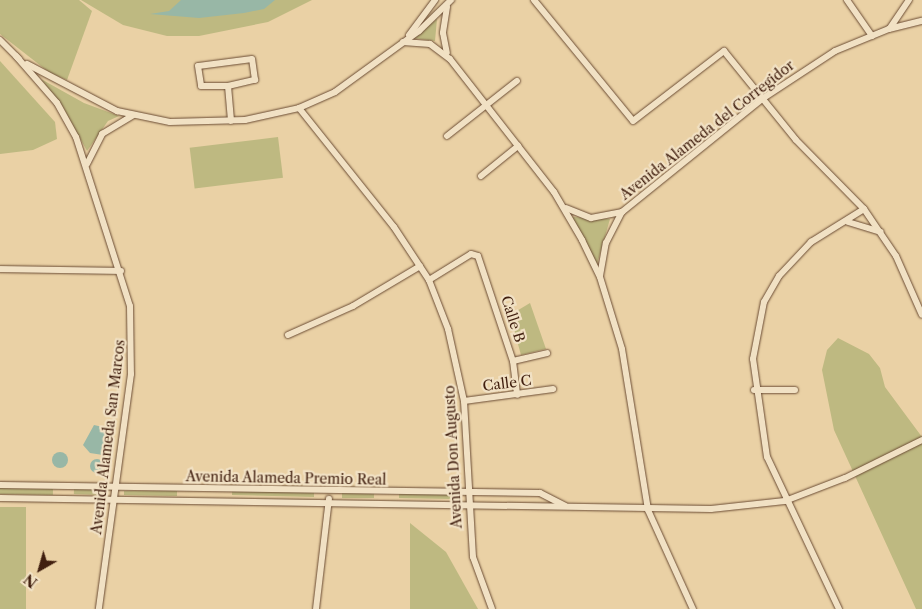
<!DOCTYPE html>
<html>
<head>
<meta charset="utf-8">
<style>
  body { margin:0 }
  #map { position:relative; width:922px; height:609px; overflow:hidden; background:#ead1a5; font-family:"Libre Caslon Text",serif }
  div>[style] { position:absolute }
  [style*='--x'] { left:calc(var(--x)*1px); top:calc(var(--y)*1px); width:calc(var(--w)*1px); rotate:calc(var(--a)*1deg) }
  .green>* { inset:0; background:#beb981; transform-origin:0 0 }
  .water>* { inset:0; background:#98b7a6 }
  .round { border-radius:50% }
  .roads { filter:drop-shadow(0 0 1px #6b4c34) drop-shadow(0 0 1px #6b4c34) }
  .minor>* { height:6px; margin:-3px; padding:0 3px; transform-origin:3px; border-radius:3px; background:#f1e1c4 }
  span { translate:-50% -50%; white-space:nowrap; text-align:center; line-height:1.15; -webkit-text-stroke:4.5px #f1e1c4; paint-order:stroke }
  .street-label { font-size:14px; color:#411f0f }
  .north { position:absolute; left:15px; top:544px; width:50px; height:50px; -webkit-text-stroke:4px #f1e1c4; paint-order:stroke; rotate:218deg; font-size:14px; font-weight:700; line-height:20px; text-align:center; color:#411f0f }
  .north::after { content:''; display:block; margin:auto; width:18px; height:22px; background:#411f0f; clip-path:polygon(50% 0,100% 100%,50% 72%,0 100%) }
</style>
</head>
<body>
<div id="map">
  <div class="green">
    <i style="clip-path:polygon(0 0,79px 0,92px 11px,67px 80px,50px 73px,0 34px)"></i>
    <i style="clip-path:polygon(81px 0,312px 0,268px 22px,199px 36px,167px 36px,123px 25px)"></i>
    <i style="clip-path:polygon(437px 19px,435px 41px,413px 38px)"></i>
    <i style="clip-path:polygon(0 61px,55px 122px,57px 139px,33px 150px,0 154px)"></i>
    <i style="clip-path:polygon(41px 79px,84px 103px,119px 116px,108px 121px,87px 151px,63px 107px)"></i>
    <i style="left:278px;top:137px;width:41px;height:89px;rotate:83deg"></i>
    <i style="clip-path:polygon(573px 217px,610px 219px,597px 264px,572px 217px)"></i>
    <i style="clip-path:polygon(530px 303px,546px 349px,521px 355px,510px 315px)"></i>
    <i style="clip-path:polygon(838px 338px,869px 354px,880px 368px,885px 387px,922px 437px,922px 609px,916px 609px,834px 430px,822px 370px,827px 350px)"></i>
    <i style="left:0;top:488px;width:53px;height:6px;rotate:1deg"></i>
    <i style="left:74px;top:489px;width:28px;height:5px;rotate:2deg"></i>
    <i style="clip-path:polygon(124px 491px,177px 491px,177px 496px,124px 495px)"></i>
    <i style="clip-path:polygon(232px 491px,314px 492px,314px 497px,232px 495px)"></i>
    <i style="left:342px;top:493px;width:32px;height:5px"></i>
    <i style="clip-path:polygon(399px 494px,451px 494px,451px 499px,399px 498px)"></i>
    <i style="left:0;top:507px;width:26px;height:102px"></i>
    <i style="clip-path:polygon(410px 523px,446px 552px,478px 609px,410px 609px)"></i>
  </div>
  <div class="water">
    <i style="clip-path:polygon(181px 0,275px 0,264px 9px,244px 13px,199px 18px,150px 14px,169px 11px)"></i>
    <i style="clip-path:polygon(94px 425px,107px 428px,104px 443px,109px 449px,103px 455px,90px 453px,83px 445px)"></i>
    <i class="round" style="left:52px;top:452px;width:16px;height:16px"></i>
    <i class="round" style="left:90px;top:459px;width:14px;height:14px"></i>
  </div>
  <div class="roads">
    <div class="minor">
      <i style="--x:534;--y:0;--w:156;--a:50.7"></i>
      <i style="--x:633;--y:121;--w:115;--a:-37.6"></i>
      <i style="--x:724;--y:51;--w:114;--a:51"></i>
      <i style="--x:796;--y:140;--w:97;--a:45.4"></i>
      <i style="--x:864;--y:209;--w:57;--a:55.8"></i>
      <i style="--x:896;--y:256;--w:64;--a:66.2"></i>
      <i style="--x:847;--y:0;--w:44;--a:55.2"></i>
      <i style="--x:447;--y:7;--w:26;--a:99"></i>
      <i style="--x:443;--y:33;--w:20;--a:79"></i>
      <i style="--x:890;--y:28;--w:34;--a:-56"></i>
      <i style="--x:409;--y:35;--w:44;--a:-53.4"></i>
      <i style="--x:0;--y:40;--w:27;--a:45"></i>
      <i style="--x:403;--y:42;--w:27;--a:4"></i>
      <i style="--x:430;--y:44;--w:25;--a:37"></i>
      <i style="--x:450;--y:59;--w:169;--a:52"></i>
      <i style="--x:554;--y:192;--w:56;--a:59.7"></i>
      <i style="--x:582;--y:240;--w:41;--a:64.1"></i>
      <i style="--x:600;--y:277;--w:75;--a:73"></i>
      <i style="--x:622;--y:349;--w:163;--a:80.8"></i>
      <i style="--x:648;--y:510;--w:109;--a:65.6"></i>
      <i style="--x:16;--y:56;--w:62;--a:48.9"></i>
      <i style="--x:57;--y:103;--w:39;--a:61"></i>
      <i style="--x:76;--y:137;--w:177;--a:72.3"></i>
      <i style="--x:130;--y:306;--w:68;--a:89.2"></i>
      <i style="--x:131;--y:374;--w:237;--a:97.8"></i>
      <i style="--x:27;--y:64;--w:102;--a:27.6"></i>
      <i style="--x:117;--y:111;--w:54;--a:11.7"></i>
      <i style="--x:170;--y:122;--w:75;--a:-1.5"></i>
      <i style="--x:245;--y:120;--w:55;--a:-12.5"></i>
      <i style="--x:299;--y:108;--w:39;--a:-24"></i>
      <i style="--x:335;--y:92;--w:104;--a:-36"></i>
      <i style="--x:419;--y:31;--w:45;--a:-44.1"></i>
      <i style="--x:228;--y:86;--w:28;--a:-13"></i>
      <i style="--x:255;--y:80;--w:21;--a:-98"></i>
      <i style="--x:252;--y:59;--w:54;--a:172.6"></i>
      <i style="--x:198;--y:66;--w:20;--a:81"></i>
      <i style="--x:201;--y:86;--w:27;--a:0"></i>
      <i style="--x:228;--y:86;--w:35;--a:85"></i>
      <i style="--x:299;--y:108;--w:152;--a:51.4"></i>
      <i style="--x:394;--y:227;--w:64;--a:56.6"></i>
      <i style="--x:429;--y:280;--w:53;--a:68.8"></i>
      <i style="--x:448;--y:329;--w:74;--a:77.5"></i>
      <i style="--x:464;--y:401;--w:156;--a:86.7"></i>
      <i style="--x:473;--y:557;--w:55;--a:69.9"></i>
      <i style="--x:447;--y:136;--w:89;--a:-38.2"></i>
      <i style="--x:87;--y:164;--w:34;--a:-63"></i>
      <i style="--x:102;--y:134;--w:37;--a:-31"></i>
      <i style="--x:481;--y:176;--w:48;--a:-39"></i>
      <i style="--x:566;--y:208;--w:27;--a:22"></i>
      <i style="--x:591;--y:218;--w:32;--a:-11"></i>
      <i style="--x:848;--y:222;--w:34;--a:17"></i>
      <i style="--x:0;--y:269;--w:121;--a:0.9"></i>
      <i style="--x:600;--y:276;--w:34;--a:-80"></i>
      <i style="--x:606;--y:243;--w:35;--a:-63"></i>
      <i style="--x:622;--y:212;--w:180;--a:-38.9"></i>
      <i style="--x:762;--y:99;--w:87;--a:-33.3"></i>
      <i style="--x:835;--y:51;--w:58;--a:-22.2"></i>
      <i style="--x:889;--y:29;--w:34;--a:-14"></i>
      <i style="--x:429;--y:280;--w:49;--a:-31.8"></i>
      <i style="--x:471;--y:254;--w:7;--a:16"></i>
      <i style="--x:478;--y:256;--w:111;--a:71.6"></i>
      <i style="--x:513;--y:361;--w:34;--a:83"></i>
      <i style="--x:288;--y:335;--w:71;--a:-24"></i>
      <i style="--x:353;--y:306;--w:78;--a:-30.8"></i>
      <i style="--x:513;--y:361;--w:35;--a:-13"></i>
      <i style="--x:754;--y:390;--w:41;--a:0"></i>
      <i style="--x:464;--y:401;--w:90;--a:-7.7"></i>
      <i style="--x:0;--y:485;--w:540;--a:0.85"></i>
      <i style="--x:540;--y:493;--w:28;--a:27"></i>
      <i style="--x:0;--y:498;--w:711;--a:0.89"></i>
      <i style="--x:711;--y:509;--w:74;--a:-6.2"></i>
      <i style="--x:785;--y:501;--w:64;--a:-21"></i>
      <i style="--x:845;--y:478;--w:86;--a:-26.3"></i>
      <i style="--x:316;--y:609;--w:111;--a:-83.3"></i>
      <i style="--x:839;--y:609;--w:168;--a:-115.3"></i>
      <i style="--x:767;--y:457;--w:99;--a:-98.1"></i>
      <i style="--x:753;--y:359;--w:58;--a:-79.1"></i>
      <i style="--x:764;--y:302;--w:30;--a:-60"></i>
      <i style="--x:779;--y:276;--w:47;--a:-46.7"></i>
      <i style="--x:811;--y:242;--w:62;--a:-31.9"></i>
    </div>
  </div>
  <div class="street-label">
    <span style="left:707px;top:130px;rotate:-38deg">Avenida Alameda del Corregidor</span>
    <span style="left:513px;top:319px;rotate:72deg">Calle B</span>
    <span style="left:507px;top:383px;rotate:-7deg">Calle C</span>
    <span style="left:108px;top:437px;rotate:-83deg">Avenida Alameda San Marcos</span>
    <span style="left:453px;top:457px;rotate:-93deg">Avenida Don Augusto</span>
    <span style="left:286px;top:478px;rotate:1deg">Avenida Alameda Premio Real</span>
  </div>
  <div class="north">N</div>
</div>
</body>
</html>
